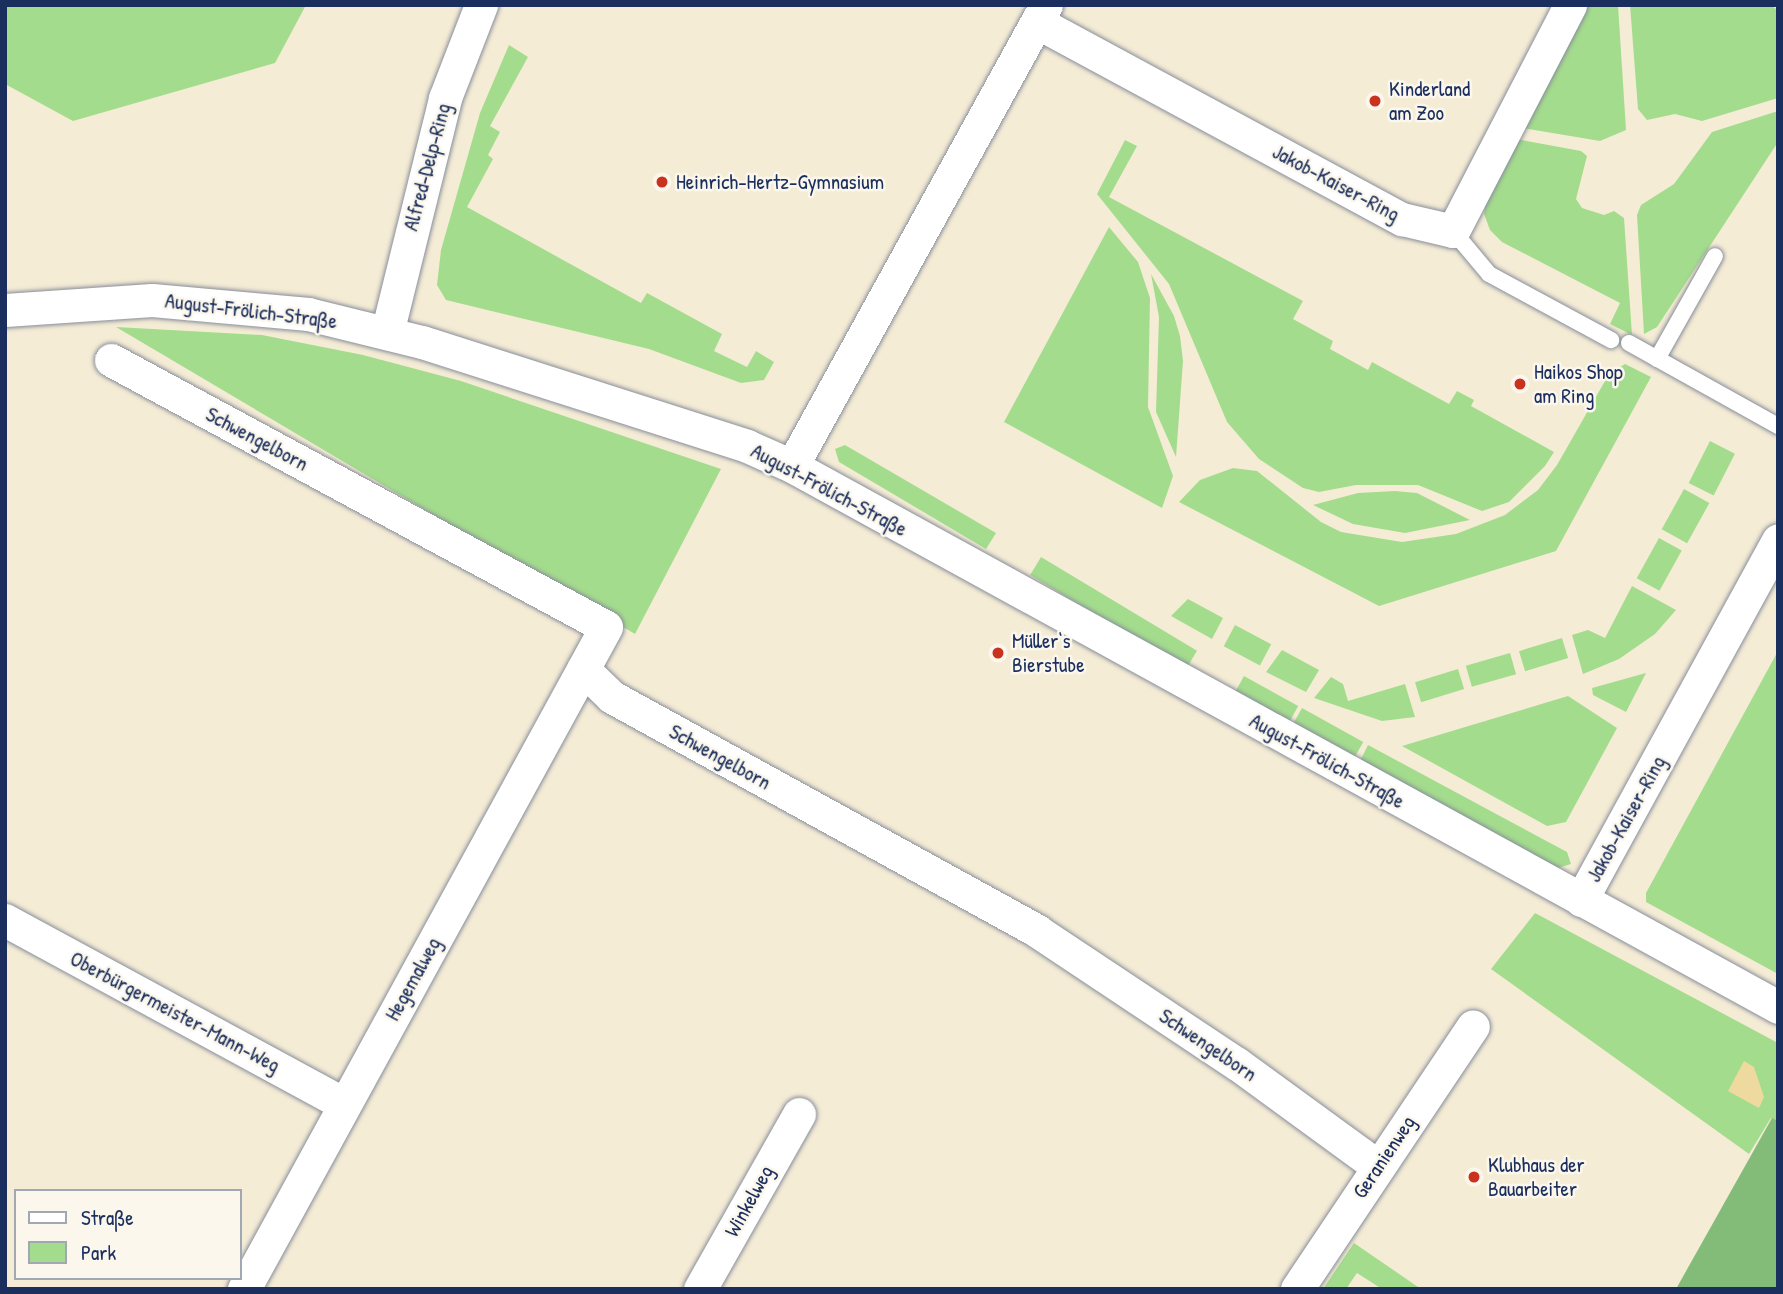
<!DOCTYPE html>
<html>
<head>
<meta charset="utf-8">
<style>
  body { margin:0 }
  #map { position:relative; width:1783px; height:1294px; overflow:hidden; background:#f5ecd6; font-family:"Patrick Hand",sans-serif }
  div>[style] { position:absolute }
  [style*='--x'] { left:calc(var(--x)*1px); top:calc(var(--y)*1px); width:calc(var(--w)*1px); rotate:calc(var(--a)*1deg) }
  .green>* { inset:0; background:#a4dc8d; transform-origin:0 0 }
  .forest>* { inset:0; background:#83bc78 }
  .sand>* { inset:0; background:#eeda9e }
  .roads { filter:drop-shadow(0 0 2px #888e9a) drop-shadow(0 0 2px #888e9a) }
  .service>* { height:16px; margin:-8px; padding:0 8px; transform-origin:8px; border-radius:8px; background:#fff }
  .minor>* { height:33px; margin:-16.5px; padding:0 16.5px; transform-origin:16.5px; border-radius:16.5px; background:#fff }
  .dots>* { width:19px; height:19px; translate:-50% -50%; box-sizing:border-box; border:4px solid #fbf7ec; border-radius:50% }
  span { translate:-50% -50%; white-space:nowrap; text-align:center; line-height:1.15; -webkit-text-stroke:5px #fbf7ec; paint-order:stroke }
  .poi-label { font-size:21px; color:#1b2f5e }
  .left { translate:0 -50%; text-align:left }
  .street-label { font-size:21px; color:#1b2f5e }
  .frame { position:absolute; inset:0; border:7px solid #1b2f5e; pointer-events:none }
  .legend { position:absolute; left:14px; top:1189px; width:228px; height:91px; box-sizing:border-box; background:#fbf7ec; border:2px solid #a1a7b3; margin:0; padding:9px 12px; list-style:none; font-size:21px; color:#1b2f5e }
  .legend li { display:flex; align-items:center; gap:14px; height:35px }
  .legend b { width:35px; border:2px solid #a1a7b3 }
</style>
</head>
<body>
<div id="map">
  <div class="green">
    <i style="clip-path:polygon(5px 5px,306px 5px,275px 63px,73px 121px,5px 84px)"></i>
    <i style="clip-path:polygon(1589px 5px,1618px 5px,1626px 130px,1600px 141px,1522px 128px)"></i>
    <i style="clip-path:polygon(1630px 5px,1770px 5px,1778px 10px,1778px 98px,1702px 121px,1675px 114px,1647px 120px,1638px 109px)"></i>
    <i style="clip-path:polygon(509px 45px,528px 57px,490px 126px,500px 132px,488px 155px,493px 159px,467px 207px,641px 303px,647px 293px,722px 334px,714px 351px,747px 367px,756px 351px,774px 362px,764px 380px,741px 383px,649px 349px,446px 300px,437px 285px,441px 250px,480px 113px)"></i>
    <i style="clip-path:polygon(1778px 111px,1778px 142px,1657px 327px,1644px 334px,1637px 215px,1641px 205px,1674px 184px,1712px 132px)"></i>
    <i style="clip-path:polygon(1516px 139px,1581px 151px,1587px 156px,1576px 199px,1582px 208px,1604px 215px,1614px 211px,1624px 218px,1632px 335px,1610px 324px,1620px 303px,1502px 242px,1490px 230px,1484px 214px,1486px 195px)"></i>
    <i style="clip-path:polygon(1125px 140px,1137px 146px,1109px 197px,1303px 301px,1293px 319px,1333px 341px,1330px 349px,1368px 370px,1372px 362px,1449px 404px,1457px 391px,1474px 400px,1471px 406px,1554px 452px,1545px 466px,1509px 502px,1482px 511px,1418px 485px,1356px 485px,1319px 492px,1303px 488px,1259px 459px,1227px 422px,1169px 284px,1097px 194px)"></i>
    <i style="clip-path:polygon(1109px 227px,1138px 262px,1150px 298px,1148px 407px,1173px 476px,1162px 508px,1004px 422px)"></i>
    <i style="clip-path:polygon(1151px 274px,1174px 316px,1180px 336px,1183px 361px,1176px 457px,1156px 412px,1159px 317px)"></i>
    <i style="clip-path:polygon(116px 327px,262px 335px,363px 355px,461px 381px,721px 469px,635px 634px)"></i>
    <i style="clip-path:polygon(1625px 364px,1651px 377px,1556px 551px,1379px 606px,1179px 502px,1200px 480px,1233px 468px,1257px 471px,1321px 522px,1341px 532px,1402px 542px,1456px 534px,1505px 515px,1538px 490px,1557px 465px,1609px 374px)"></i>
    <i style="left:1710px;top:441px;width:28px;height:47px;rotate:27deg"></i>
    <i style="clip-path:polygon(845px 445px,996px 533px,986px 549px,839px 462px,835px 449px)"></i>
    <i style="left:1684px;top:489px;width:29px;height:46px;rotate:29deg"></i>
    <i style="clip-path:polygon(1395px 491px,1417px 493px,1470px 520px,1405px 533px,1353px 524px,1313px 505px,1358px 493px)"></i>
    <i style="left:1659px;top:538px;width:26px;height:46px;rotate:29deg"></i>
    <i style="left:1041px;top:557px;width:182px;height:21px;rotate:31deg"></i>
    <i style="clip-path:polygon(1632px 586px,1676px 610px,1655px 634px,1619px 659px,1583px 674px,1572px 635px,1588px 630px,1605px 638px)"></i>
    <i style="clip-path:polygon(1188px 599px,1223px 618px,1212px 639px,1171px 616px)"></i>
    <i style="left:1235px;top:625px;width:41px;height:24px;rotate:28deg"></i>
    <i style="left:1562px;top:638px;width:21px;height:45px;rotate:73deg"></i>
    <i style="clip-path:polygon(1282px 650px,1319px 670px,1306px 692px,1266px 672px)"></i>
    <i style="clip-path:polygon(1778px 651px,1778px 974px,1646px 902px,1646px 893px)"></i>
    <i style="left:1510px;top:653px;width:22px;height:46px;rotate:74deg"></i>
    <i style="left:1458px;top:669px;width:21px;height:45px;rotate:73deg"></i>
    <i style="clip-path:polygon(1646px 673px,1626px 712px,1593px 695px,1592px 688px)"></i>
    <i style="left:1244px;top:676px;width:62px;height:20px;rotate:29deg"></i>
    <i style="clip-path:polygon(1331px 677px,1343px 684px,1348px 701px,1405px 684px,1415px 717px,1382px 721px,1314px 698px)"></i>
    <i style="clip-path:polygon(1568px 696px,1617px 728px,1566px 822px,1547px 826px,1402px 746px)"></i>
    <i style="left:1302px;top:708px;width:70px;height:19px;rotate:29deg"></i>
    <i style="clip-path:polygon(1368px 745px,1567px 852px,1571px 864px,1558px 868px,1360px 761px)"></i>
    <i style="clip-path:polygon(1535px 913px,1778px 1043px,1778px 1121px,1771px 1118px,1749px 1154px,1491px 969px)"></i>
    <i style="clip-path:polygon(1354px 1243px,1421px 1289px,1382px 1289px,1357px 1273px,1346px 1289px,1323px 1289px)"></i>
  </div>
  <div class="forest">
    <i style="clip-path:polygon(1772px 1118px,1778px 1121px,1778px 1289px,1676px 1289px)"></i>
  </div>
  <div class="sand">
    <i style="clip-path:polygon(1744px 1061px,1754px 1067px,1764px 1097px,1759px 1108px,1728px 1091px)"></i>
  </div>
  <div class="roads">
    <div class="service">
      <i style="--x:1453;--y:231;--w:56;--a:50.1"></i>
      <i style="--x:1489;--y:274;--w:139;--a:28.4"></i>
      <i style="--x:1629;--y:343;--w:171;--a:29.1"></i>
      <i style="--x:1657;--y:359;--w:118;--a:-60.6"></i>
    </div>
    <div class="minor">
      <i style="--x:1037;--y:22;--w:415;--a:28.4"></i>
      <i style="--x:1402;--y:219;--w:52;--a:13.2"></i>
      <i style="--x:1453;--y:231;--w:254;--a:-62.6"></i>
      <i style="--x:5;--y:310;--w:147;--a:-3.9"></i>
      <i style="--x:152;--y:300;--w:157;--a:5.1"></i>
      <i style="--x:308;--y:314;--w:117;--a:13.8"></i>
      <i style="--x:422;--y:342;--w:341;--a:17.7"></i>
      <i style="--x:747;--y:446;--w:49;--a:24"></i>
      <i style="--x:792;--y:466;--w:1125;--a:28.75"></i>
      <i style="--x:387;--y:333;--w:242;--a:-76.1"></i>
      <i style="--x:445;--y:98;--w:100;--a:-68.8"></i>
      <i style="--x:111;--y:360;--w:562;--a:28.34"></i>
      <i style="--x:606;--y:627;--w:755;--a:118.67"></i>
      <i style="--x:792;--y:466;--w:526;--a:-61.15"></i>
      <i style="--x:583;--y:669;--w:40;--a:44"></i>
      <i style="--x:612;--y:697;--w:485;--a:28.8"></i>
      <i style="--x:1037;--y:931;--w:239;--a:33.6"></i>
      <i style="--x:1236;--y:1063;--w:175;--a:36.1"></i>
      <i style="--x:1581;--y:900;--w:410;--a:-61.3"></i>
      <i style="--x:5;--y:920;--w:386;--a:28.5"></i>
      <i style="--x:700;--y:1289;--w:201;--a:-60.5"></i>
      <i style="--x:1297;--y:1289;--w:316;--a:-56.2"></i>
    </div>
  </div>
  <div class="dots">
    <i style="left:1375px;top:101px;background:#c8321e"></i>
    <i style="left:662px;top:182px;background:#c8321e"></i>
    <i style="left:1520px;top:384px;background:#c8321e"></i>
    <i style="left:998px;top:653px;background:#c8321e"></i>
    <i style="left:1474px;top:1177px;background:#c8321e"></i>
  </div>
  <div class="poi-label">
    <span class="left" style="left:1389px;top:101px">Kinderland<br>am Zoo</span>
    <span class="left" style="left:676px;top:182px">Heinrich-Hertz-Gymnasium</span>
    <span class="left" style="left:1534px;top:384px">Haikos Shop<br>am Ring</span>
    <span class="left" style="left:1012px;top:653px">Müller‘s<br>Bierstube</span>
    <span class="left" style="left:1488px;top:1177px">Klubhaus der<br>Bauarbeiter</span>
  </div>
  <div class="street-label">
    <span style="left:427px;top:167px;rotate:-75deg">Alfred-Delp-Ring</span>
    <span style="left:1336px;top:183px;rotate:28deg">Jakob-Kaiser-Ring</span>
    <span style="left:251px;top:311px;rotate:7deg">August-Frölich-Straße</span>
    <span style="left:257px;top:439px;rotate:28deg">Schwengelborn</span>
    <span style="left:829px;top:490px;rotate:28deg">August-Frölich-Straße</span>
    <span style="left:720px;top:757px;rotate:29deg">Schwengelborn</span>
    <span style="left:1327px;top:761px;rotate:29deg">August-Frölich-Straße</span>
    <span style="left:1626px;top:819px;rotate:-61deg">Jakob-Kaiser-Ring</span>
    <span style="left:413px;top:979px;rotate:-61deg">Hegemalweg</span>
    <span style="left:175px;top:1012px;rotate:28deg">Oberbürgermeister-Mann-Weg</span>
    <span style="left:1208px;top:1045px;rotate:34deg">Schwengelborn</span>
    <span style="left:1384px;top:1157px;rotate:-56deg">Geranienweg</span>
    <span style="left:749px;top:1201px;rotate:-61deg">Winkelweg</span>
  </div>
  <div class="frame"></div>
  <ul class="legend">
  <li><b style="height:9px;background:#fff"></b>Straße</li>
  <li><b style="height:19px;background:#a4dc8d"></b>Park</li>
  </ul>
</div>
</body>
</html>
